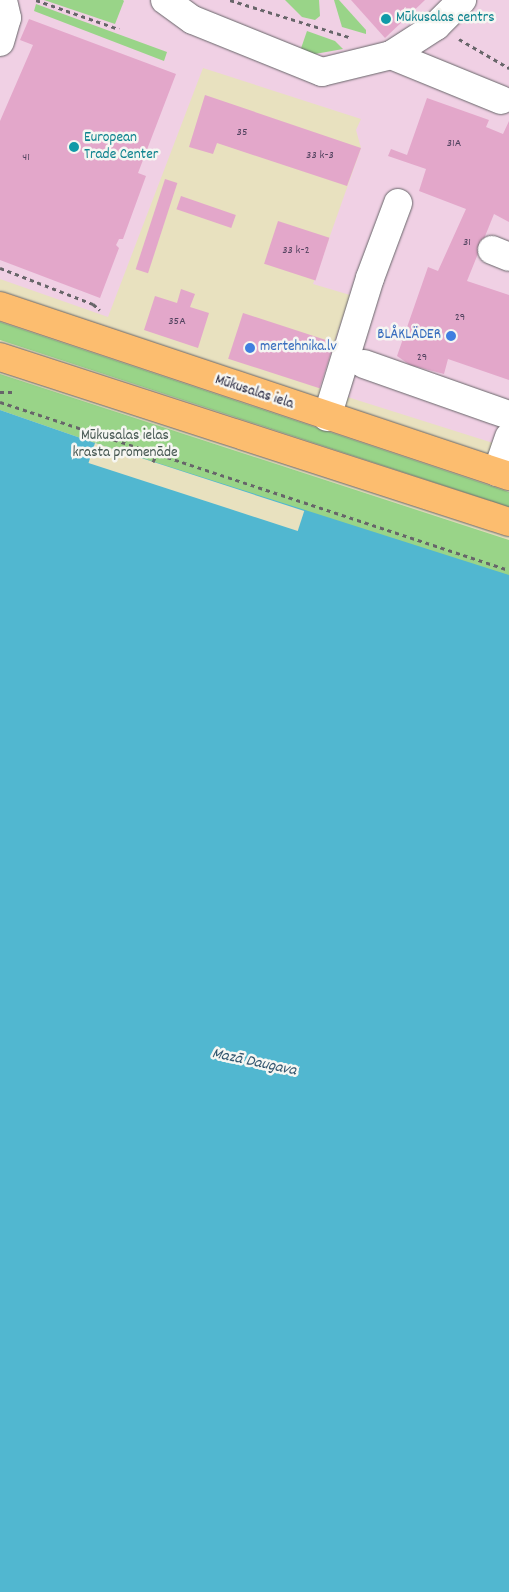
<!DOCTYPE html>
<html>
<head>
<meta charset="utf-8">
<style>
  body { margin:0 }
  #map { position:relative; width:509px; height:1592px; overflow:hidden; background:#e8e1bf; font-family:Dekko,sans-serif }
  div>[style] { position:absolute }
  [style*='--x'] { left:calc(var(--x)*1px); top:calc(var(--y)*1px); width:calc(var(--w)*1px); rotate:calc(var(--a)*1deg) }
  .built>* { inset:0; background:#f0d0e4 }
  .green>* { inset:0; background:#99d488 }
  .water>* { inset:0; background:#51b7d0 }
  .pier>* { inset:0; background:#e8e1bf; transform-origin:0 0 }
  .building>* { inset:0; background:#e3a7ca; transform-origin:0 0 }
  .path>* { height:3px; margin-top:-1.5px; transform-origin:0; background:repeating-linear-gradient(90deg,#676569 0 4px,transparent 0 8px) }
  .roads { filter:drop-shadow(0 0 1px #676569) drop-shadow(0 0 1px #676569) }
  .minor>* { height:28px; margin:-14px; padding:0 14px; transform-origin:14px; border-radius:14px; background:#fff }
  .major>* { height:28px; margin:-14px; padding:0 14px; transform-origin:14px; border-radius:14px; background:#fcbd6f }
  .dots>* { width:14px; height:14px; translate:-50% -50%; box-sizing:border-box; border:2px solid #f6f6f2; border-radius:50% }
  span { translate:-50% -50%; white-space:nowrap; text-align:center; line-height:1.15; -webkit-text-stroke:5px #f6f6f2; paint-order:stroke }
  .number-label { font-size:12px; color:#52435f }
  .number-label span { -webkit-text-stroke-width:0 }
  .culture-label { font-size:15px; color:#0d838f }
  .left { translate:0 -50%; text-align:left }
  .shop-label { font-size:15px; color:#366cbe }
  .right { translate:-100% -50%; text-align:right }
  .street-label { font-size:15px; color:#22223b }
  .park-label { font-size:15px; color:#465752 }
  .water-label { font-size:16px; color:#32566f; font-style:italic }
</style>
</head>
<body>
<div id="map">
  <div class="built">
    <i style="clip-path:polygon(0 0,509px 0,509px 448px,319px 388px,350px 295px,313px 284px,361px 148px,356px 130px,361px 119px,203px 68px,108px 317px,0 279px)"></i>
  </div>
  <div class="green">
    <i style="clip-path:polygon(44px 0,123px 0,124px 1px,115px 24px)"></i>
    <i style="clip-path:polygon(285px 0,319px 0,320px 16px,315px 20px,302px 17px)"></i>
    <i style="clip-path:polygon(334px 0,339px 0,366px 30px,366px 34px,342px 27px)"></i>
    <i style="clip-path:polygon(36px 4px,167px 52px,164px 61px,34px 11px)"></i>
    <i style="clip-path:polygon(307px 31px,335px 41px,343px 49px,298px 57px)"></i>
    <i style="clip-path:polygon(0 322px,509px 492px,509px 507px,0 340px)"></i>
    <i style="clip-path:polygon(0 374px,509px 540px,509px 576px,299px 529px,95px 443px,0 410px)"></i>
  </div>
  <div class="water">
    <i style="clip-path:polygon(0 410px,95px 443px,509px 575px,509px 1592px,0 1592px)"></i>
  </div>
  <div class="pier">
    <i style="left:95px;top:443px;width:220px;height:21px;rotate:18deg"></i>
  </div>
  <div class="building">
    <i style="clip-path:polygon(351px 0,425px 0,385px 38px)"></i>
    <i style="clip-path:polygon(29px 19px,176px 74px,138px 173px,146px 176px,123px 239px,119px 239px,116px 245px,119px 248px,100px 298px,0 260px,0 121px,33px 45px,20px 40px)"></i>
    <i style="clip-path:polygon(205px 95px,361px 148px,347px 186px,217px 143px,213px 154px,189px 147px)"></i>
    <i style="clip-path:polygon(427px 98px,489px 120px,486px 127px,503px 134px,509px 121px,509px 222px,494px 214px,467px 281px,509px 295px,509px 380px,448px 359px,444px 374px,410px 365px,397px 356px,428px 267px,438px 271px,466px 209px,419px 191px,426px 169px,388px 156px,391px 149px,407px 155px)"></i>
    <i style="left:165px;top:179px;width:13px;height:95px;rotate:18deg"></i>
    <i style="left:181px;top:196px;width:58px;height:14px;rotate:19deg"></i>
    <i style="left:278px;top:221px;width:54px;height:45px;rotate:18deg"></i>
    <i style="clip-path:polygon(181px 289px,195px 294px,190px 307px,209px 313px,198px 348px,144px 330px,155px 296px,177px 303px)"></i>
    <i style="left:243px;top:313px;width:96px;height:48px;rotate:18deg"></i>
  </div>
  <div class="path">
    <i style="--x:36;--y:0;--w:88;--a:19.3"></i>
    <i style="--x:230;--y:0;--w:125;--a:17.3"></i>
    <i style="--x:459;--y:39;--w:58;--a:30.1"></i>
    <i style="--x:0;--y:268;--w:100;--a:21.2"></i>
    <i style="--x:93;--y:304;--w:9;--a:41"></i>
    <i style="--x:0;--y:392;--w:14;--a:0"></i>
    <i style="--x:0;--y:402;--w:536;--a:18.27"></i>
    <i style="--x:153;--y:462;--w:10;--a:-66"></i>
  </div>
  <div class="roads">
    <div class="minor">
      <i style="--x:165;--y:0;--w:34;--a:36"></i>
      <i style="--x:193;--y:20;--w:139;--a:22"></i>
      <i style="--x:322;--y:72;--w:71;--a:-13.8"></i>
      <i style="--x:391;--y:55;--w:54;--a:-32.8"></i>
      <i style="--x:436;--y:26;--w:37;--a:-45"></i>
      <i style="--x:0;--y:42;--w:25;--a:-74"></i>
      <i style="--x:7;--y:18;--w:18;--a:-103"></i>
      <i style="--x:391;--y:55;--w:119;--a:22.2"></i>
      <i style="--x:492;--y:250;--w:18;--a:22"></i>
      <i style="--x:364;--y:364;--w:154;--a:19.4"></i>
      <i style="--x:327;--y:417;--w:145;--a:-72.8"></i>
      <i style="--x:370;--y:278;--w:80;--a:-69.5"></i>
      <i style="--x:497;--y:472;--w:37;--a:-71"></i>
    </div>
    <div class="major">
      <i style="--x:0;--y:306;--w:537;--a:18.47"></i>
      <i style="--x:0;--y:357;--w:535;--a:17.96"></i>
    </div>
  </div>
  <div class="dots">
    <i style="left:386px;top:19px;background:#0f9aa8"></i>
    <i style="left:74px;top:147px;background:#0f9aa8"></i>
    <i style="left:451px;top:336px;background:#3f7fe0"></i>
    <i style="left:250px;top:348px;background:#3f7fe0"></i>
  </div>
  <div class="number-label">
    <span style="left:242px;top:133px">35</span>
    <span style="left:454px;top:144px">31A</span>
    <span style="left:320px;top:156px">33 k-3</span>
    <span style="left:26px;top:158px">41</span>
    <span style="left:467px;top:243px">31</span>
    <span style="left:296px;top:251px">33 k-2</span>
    <span style="left:460px;top:318px">29</span>
    <span style="left:177px;top:322px">35A</span>
    <span style="left:422px;top:358px">29</span>
  </div>
  <div class="culture-label">
    <span class="left" style="left:396px;top:19px">Mūkusalas centrs</span>
    <span class="left" style="left:84px;top:147px">European<br>Trade Center</span>
  </div>
  <div class="shop-label">
    <span class="right" style="left:441px;top:336px">BLÅKLÄDER</span>
    <span class="left" style="left:260px;top:348px">mertehnika.lv</span>
  </div>
  <div class="street-label">
    <span style="left:254px;top:393px;rotate:18deg">Mūkusalas iela</span>
  </div>
  <div class="park-label">
    <span style="left:125px;top:445px">Mūkusalas ielas<br>krasta promenāde</span>
  </div>
  <div class="water-label">
    <span style="left:254px;top:1063px;rotate:12deg">Mazā Daugava</span>
  </div>
</div>
</body>
</html>
